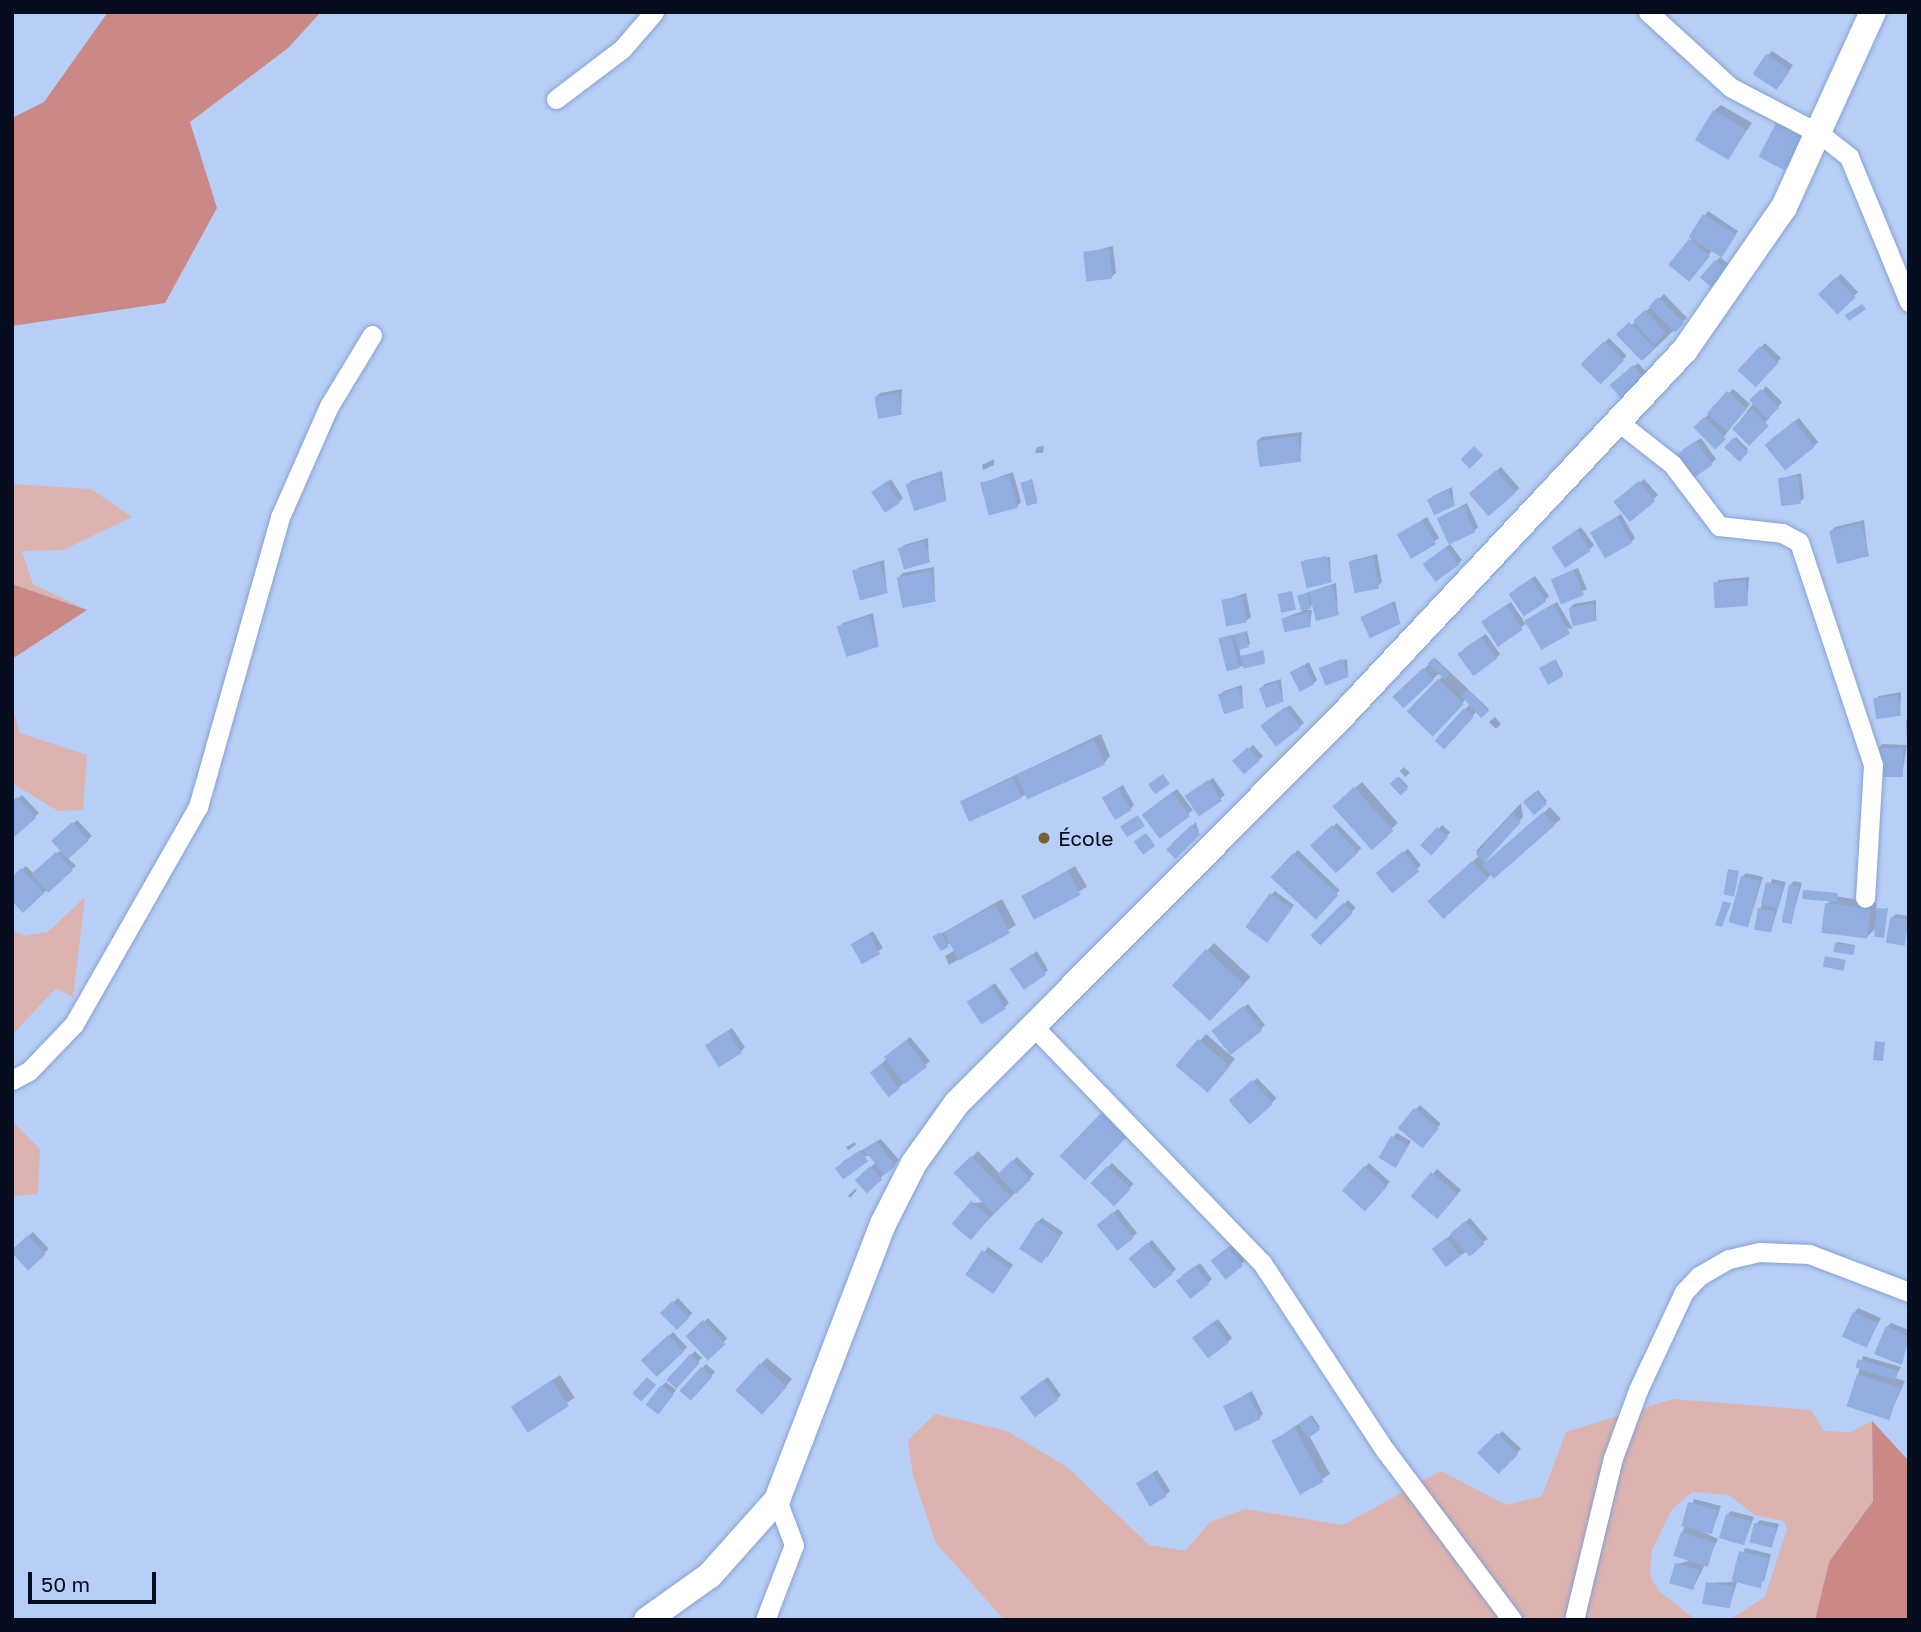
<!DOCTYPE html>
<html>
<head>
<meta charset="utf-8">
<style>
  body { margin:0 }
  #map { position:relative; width:1921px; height:1632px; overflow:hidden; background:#b7cef6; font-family:"Golos Text",sans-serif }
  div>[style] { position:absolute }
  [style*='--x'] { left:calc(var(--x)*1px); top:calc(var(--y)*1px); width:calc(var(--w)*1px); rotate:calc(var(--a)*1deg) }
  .green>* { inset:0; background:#ddb3b0 }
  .forest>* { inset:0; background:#ca8986 }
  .shadow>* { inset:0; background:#0003; transform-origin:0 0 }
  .building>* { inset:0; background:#92aee1; transform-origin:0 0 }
  .roads { filter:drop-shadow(0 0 2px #86a1d1) drop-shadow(0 0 2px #86a1d1) }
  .minor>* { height:19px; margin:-9.5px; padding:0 9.5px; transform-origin:9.5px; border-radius:9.5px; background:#fff }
  .secondary>* { height:26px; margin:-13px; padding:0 13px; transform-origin:13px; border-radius:13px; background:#fff }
  .dots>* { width:19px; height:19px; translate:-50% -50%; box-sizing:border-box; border:4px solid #b7cef6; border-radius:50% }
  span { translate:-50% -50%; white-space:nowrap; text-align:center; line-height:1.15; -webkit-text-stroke:5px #b7cef6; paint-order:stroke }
  .poi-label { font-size:21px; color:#050d1e }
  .left { translate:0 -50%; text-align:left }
  .frame { position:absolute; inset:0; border:14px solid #050d1e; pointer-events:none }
  .scale { position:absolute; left:28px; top:1572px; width:128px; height:32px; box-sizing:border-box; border:4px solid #050d1e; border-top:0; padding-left:9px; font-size:21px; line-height:24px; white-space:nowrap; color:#050d1e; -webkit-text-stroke:5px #b7cef6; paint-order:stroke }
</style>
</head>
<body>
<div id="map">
  <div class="green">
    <i style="clip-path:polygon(12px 484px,91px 489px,132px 517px,63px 550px,22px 551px,33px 584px,87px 610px,12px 584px)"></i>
    <i style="clip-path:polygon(12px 707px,20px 733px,87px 755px,83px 810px,58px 811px,12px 783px)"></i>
    <i style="clip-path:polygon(85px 897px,73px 997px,56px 988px,12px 1035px,12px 930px,24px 936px,48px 932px)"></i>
    <i style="clip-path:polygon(12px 1121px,40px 1149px,38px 1194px,12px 1196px)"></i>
    <i style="clip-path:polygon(1673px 1399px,1811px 1410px,1824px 1431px,1851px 1432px,1872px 1421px,1873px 1501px,1829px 1562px,1815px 1620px,1729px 1620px,1765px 1597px,1787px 1529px,1784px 1521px,1755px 1515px,1729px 1495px,1692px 1492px,1672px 1509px,1652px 1550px,1650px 1576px,1659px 1591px,1696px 1620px,1004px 1620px,936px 1543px,913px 1476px,908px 1440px,935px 1414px,1007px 1431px,1067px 1467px,1149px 1545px,1185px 1551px,1210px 1522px,1245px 1509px,1343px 1525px,1441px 1471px,1506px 1505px,1542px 1496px,1566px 1432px)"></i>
  </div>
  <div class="forest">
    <i style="clip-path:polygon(108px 12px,321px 12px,288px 48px,190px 122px,217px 208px,165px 303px,12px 326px,12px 118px,44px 102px)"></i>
    <i style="clip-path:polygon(12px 584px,87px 610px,12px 659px)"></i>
    <i style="clip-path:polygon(1872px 1421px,1909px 1461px,1909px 1620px,1815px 1620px,1829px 1562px,1873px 1501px)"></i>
  </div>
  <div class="shadow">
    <i style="clip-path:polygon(1772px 51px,1793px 65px,1781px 84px,1768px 55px)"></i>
    <i style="clip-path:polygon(1721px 105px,1752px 123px,1728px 158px,1714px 111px)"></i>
    <i style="left:1782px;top:120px;width:26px;height:43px;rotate:28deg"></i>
    <i style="clip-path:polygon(1708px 211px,1738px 231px,1724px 251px,1713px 250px,1692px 275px,1691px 235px)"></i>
    <i style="clip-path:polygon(1113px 246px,1116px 273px,1111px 277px,1085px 253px)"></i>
    <i style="clip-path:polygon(1720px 257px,1732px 267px,1715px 287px,1716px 261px)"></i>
    <i style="left:1841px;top:274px;width:25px;height:29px;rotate:47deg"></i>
    <i style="left:1664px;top:294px;width:33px;height:61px;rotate:46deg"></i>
    <i style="left:1609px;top:338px;width:25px;height:37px;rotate:45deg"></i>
    <i style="left:1765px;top:343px;width:22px;height:35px;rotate:43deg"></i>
    <i style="clip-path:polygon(1638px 363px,1654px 381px,1616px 381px)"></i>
    <i style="clip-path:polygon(1766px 386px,1782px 402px,1749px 443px,1734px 429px)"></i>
    <i style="clip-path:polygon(902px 389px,901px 414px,876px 397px,880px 393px)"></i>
    <i style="clip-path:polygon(1733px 389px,1750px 404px,1716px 446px,1696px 427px)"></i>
    <i style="clip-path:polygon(1799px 418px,1818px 442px,1814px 446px,1770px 440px)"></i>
    <i style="clip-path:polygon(1302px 432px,1300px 460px,1257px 441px,1262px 437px)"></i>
    <i style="left:1736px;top:437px;width:17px;height:14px;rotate:45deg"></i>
    <i style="clip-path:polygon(1701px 438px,1716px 459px,1712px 463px,1682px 450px)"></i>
    <i style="clip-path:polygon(1044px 446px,1043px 453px,1035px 453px,1037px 447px)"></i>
    <i style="clip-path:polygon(994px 459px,994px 465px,983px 470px,982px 465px)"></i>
    <i style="left:1501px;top:467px;width:28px;height:40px;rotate:49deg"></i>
    <i style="clip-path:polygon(942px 471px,946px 499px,907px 485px,911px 481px)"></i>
    <i style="clip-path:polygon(1013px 472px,1021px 502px,1017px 506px,982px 483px)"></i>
    <i style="clip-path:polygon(1801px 473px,1804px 498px,1800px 502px,1780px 479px)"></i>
    <i style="clip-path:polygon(891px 479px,903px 498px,899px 502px,873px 492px)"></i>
    <i style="clip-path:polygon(1032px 479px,1037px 500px,1036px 501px,1022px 483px)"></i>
    <i style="clip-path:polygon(1644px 479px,1658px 495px,1654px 499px,1620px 498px)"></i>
    <i style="clip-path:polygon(1452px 487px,1454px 504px,1429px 500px,1433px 496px)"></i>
    <i style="clip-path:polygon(1467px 503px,1478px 527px,1474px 531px,1439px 518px)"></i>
    <i style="clip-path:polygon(1621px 514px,1635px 538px,1631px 542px,1592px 532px)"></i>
    <i style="clip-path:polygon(1427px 517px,1439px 538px,1412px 556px,1404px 531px)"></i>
    <i style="clip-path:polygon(1864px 520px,1868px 554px,1831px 531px,1835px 527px)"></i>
    <i style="clip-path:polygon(1581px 527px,1594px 545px,1590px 549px,1557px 544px)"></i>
    <i style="clip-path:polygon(928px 538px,929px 561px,900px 549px,904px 545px)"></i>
    <i style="clip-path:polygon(1450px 544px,1462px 560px,1458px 564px,1429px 560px)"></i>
    <i style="clip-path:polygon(1377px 554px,1382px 582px,1378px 586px,1350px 561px)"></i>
    <i style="clip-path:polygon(1330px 557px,1331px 580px,1303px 563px,1305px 560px)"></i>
    <i style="clip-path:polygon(884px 560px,887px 591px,854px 572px,858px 568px)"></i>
    <i style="clip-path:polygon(934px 567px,935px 599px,899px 577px,903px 573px)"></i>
    <i style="left:1578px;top:568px;width:23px;height:28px;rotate:67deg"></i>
    <i style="clip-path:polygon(1535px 576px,1549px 596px,1545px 600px,1514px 590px)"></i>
    <i style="clip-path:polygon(1749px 577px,1747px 605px,1715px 584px,1719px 580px)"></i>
    <i style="clip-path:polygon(1336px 583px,1338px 613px,1314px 603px,1307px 610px,1312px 610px,1310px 626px,1283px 618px,1303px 611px,1300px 595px)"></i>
    <i style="clip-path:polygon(1246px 593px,1251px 617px,1246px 621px,1223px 601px)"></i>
    <i style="clip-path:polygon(1596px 600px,1596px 619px,1570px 608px,1574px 604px)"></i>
    <i style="clip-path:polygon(1395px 601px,1400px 623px,1363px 618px,1367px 614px)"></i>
    <i style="clip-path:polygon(1511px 602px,1525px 623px,1557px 602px,1573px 629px,1528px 622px,1499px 644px,1487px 618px)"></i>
    <i style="clip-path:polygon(873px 613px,878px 644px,839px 627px,843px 623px)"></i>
    <i style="clip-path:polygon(1247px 631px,1250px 644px,1239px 648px,1241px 657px,1263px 650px,1265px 661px,1238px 667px,1220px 639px)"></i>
    <i style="clip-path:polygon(1486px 634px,1500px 654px,1496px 658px,1463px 649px)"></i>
    <i style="clip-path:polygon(1435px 658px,1489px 709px,1482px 716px,1477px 711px,1444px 746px,1437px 739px,1470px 704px,1466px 699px,1433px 734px,1409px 712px,1443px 676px,1439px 673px,1405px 707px,1396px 698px)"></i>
    <i style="clip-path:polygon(1347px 659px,1348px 675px,1321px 669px,1323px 667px)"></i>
    <i style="clip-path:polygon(1556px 660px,1563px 674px,1562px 676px,1543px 667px)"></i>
    <i style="clip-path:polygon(1309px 662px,1317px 680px,1313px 684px,1292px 673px)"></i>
    <i style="clip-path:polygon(1281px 679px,1283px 700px,1261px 688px,1265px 684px)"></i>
    <i style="clip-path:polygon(1242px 685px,1243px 707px,1220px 695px,1224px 691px)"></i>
    <i style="clip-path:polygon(1901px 692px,1900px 714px,1875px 700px,1879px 696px)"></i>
    <i style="clip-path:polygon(1290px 705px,1304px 723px,1277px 744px,1267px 722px)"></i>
    <i style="clip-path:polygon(1495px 717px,1501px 724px,1496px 729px,1489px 722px)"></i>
    <i style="clip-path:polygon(1909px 718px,1909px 740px,1907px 740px,1906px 720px)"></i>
    <i style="clip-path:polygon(1101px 734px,1110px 756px,1104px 763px,1021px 797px,961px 801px)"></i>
    <i style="clip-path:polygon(1882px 744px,1907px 745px,1902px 776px,1878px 749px)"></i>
    <i style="left:1253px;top:745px;width:15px;height:24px;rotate:48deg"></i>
    <i style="left:1404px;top:767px;width:8px;height:6px;rotate:45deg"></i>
    <i style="left:1399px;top:777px;width:13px;height:9px;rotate:45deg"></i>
    <i style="clip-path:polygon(1213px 778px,1225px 795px,1200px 814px,1191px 792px)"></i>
    <i style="clip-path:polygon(1362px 782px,1398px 823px,1391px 829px,1341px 800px)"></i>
    <i style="clip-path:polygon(1123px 785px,1134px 805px,1130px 809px,1108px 794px)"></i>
    <i style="clip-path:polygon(1177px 789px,1193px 810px,1161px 836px,1148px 811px)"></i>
    <i style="left:1538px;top:790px;width:14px;height:18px;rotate:51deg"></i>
    <i style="clip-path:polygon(22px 795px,39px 813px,13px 836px,12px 803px)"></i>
    <i style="clip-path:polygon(1521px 803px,1523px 817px,1481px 857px,1486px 863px,1550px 807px,1561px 819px,1487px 878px,1436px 894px,1480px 855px,1476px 851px)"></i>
    <i style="clip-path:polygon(77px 820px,92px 836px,68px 858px,76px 866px,23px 910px,12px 879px,26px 866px,34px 874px,62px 849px,54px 841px)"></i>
    <i style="clip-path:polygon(1196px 822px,1199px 833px,1171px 844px)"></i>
    <i style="left:1337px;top:823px;width:35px;height:34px;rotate:46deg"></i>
    <i style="left:1442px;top:825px;width:11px;height:28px;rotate:41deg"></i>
    <i style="clip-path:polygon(1408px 849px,1421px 865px,1417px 869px,1383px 869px)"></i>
    <i style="left:1298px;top:850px;width:58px;height:37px;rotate:44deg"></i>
    <i style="left:1075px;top:866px;width:24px;height:60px;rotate:60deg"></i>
    <i style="clip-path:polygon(1746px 873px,1763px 877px,1748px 926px,1742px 877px)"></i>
    <i style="clip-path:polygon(1772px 879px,1786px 882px,1771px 931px,1760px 909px)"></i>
    <i style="clip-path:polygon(1794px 881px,1802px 883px,1791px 922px,1790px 885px)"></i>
    <i style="clip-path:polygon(1275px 891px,1294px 905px,1271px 936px,1271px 895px)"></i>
    <i style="clip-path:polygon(1805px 891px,1877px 903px,1876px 911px,1888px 908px,1884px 935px,1875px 929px,1866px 938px,1827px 904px,1831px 900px)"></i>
    <i style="clip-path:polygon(1002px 899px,1016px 925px,949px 965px,945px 956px,955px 950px,951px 942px,943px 949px,937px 936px)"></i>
    <i style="left:1348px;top:900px;width:11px;height:50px;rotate:45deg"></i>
    <i style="clip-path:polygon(1896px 914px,1909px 916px,1904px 944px,1892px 918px)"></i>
    <i style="clip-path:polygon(873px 931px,883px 948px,863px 962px,857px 941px)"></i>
    <i style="clip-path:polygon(1838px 942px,1855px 945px,1854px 953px,1836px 943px)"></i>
    <i style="left:1214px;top:943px;width:50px;height:58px;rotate:43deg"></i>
    <i style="clip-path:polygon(1037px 951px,1048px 970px,1044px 974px,1012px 969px)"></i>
    <i style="clip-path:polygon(995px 983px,1009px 1003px,1005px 1007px,969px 1002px)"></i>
    <i style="clip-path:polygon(1248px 1004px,1265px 1025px,1261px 1029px,1218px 1027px)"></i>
    <i style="clip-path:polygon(732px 1028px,745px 1047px,741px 1051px,711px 1041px)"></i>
    <i style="clip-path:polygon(1206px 1034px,1235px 1059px,1213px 1084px,1178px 1065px)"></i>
    <i style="clip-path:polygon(910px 1037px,930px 1061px,890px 1095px,876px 1069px)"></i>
    <i style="left:1257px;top:1078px;width:28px;height:34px;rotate:46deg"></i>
    <i style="left:1420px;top:1105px;width:28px;height:30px;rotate:42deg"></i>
    <i style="clip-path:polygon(1397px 1133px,1411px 1141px,1399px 1161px,1393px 1137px)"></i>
    <i style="clip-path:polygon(881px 1139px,899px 1160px,867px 1191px,857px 1180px,876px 1162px,871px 1155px,840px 1163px)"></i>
    <i style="clip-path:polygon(855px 1142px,856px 1145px,848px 1150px,846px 1147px)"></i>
    <i style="clip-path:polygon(978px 1151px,1000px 1174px,1017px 1157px,1034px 1174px,970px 1238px,972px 1203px,984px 1202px,956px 1173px)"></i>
    <i style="left:1112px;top:1163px;width:30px;height:28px;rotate:44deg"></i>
    <i style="left:1369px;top:1163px;width:28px;height:38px;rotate:42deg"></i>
    <i style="left:1437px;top:1169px;width:32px;height:36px;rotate:41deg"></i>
    <i style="clip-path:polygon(855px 1189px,857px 1190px,850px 1198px,848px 1196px)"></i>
    <i style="clip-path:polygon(1118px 1209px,1137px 1233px,1118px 1249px,1103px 1221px)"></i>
    <i style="clip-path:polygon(1042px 1218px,1063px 1232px,1047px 1258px,1038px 1222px)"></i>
    <i style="clip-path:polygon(1470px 1218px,1488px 1239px,1446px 1264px,1438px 1246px)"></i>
    <i style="left:33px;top:1232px;width:23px;height:28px;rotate:47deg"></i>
    <i style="clip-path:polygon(1152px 1240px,1176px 1269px,1172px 1273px,1135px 1255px)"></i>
    <i style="clip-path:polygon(1233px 1244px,1246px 1260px,1225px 1277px,1217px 1257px)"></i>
    <i style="clip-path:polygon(988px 1247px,1013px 1265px,996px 1288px,967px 1275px)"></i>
    <i style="clip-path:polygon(1200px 1263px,1212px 1279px,1208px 1283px,1181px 1276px)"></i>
    <i style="left:678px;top:1298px;width:21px;height:21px;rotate:47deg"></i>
    <i style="clip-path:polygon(1858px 1308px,1881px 1318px,1867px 1345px,1854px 1313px)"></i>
    <i style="left:708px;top:1318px;width:28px;height:27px;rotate:46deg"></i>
    <i style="clip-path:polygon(1218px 1319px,1232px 1338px,1228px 1342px,1199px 1334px)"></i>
    <i style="clip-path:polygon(1891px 1323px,1909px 1330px,1902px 1363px,1887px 1327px)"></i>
    <i style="left:673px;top:1332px;width:21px;height:40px;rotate:47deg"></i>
    <i style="left:695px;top:1351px;width:10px;height:39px;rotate:45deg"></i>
    <i style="clip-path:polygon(1863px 1356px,1901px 1367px,1895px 1378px,1905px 1381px,1889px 1417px,1858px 1375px)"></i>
    <i style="clip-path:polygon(767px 1358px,792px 1379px,769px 1406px,761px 1364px)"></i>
    <i style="left:706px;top:1364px;width:12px;height:36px;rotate:42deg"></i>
    <i style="left:560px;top:1375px;width:27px;height:56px;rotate:57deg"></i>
    <i style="clip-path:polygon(1048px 1377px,1061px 1395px,1057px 1399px,1027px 1393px)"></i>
    <i style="clip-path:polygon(666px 1382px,676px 1390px,661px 1408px,662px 1386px)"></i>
    <i style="clip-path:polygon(1252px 1391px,1263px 1414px,1259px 1418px,1225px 1406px)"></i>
    <i style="clip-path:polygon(1312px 1415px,1320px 1427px,1309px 1435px,1330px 1474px,1301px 1492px,1273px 1441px)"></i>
    <i style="left:1502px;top:1431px;width:26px;height:31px;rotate:43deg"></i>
    <i style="clip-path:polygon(1157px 1470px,1170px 1491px,1166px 1495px,1138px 1483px)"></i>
    <i style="clip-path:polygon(1694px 1499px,1721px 1506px,1712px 1532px,1695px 1528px,1718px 1539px,1693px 1588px,1677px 1564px,1692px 1560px,1675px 1554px)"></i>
    <i style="clip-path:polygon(1731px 1511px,1754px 1517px,1744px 1543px,1727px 1515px)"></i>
    <i style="clip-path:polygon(1760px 1520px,1779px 1524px,1772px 1545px,1756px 1524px)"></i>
    <i style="clip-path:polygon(1745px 1548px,1771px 1554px,1764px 1581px,1738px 1580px,1729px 1607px,1707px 1583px,1733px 1582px)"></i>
  </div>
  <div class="building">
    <i style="left:1766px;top:54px;width:29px;height:24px;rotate:34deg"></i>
    <i style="left:1713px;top:110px;width:39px;height:35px;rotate:31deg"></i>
    <i style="left:1776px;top:123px;width:29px;height:38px;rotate:27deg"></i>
    <i style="left:1703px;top:214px;width:39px;height:27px;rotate:32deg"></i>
    <i style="left:1689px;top:239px;width:27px;height:33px;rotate:39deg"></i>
    <i style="left:1109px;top:249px;width:30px;height:26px;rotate:84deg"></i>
    <i style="left:1715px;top:260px;width:18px;height:23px;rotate:41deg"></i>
    <i style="left:1836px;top:277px;width:28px;height:25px;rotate:46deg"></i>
    <i style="left:1658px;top:297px;width:37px;height:13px;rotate:45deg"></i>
    <i style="clip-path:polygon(1862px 304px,1866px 309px,1849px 321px,1845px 315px)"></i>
    <i style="left:1645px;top:310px;width:31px;height:16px;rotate:48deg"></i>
    <i style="left:1629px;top:322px;width:36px;height:18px;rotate:46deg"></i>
    <i style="left:1604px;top:341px;width:28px;height:33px;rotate:45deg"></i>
    <i style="left:1760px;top:346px;width:25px;height:33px;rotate:43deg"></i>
    <i style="left:1633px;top:365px;width:28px;height:31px;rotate:49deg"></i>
    <i style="left:1761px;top:389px;width:26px;height:16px;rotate:47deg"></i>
    <i style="left:1727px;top:391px;width:27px;height:30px;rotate:42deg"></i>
    <i style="left:898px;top:393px;width:22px;height:24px;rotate:80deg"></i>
    <i style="left:1752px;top:409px;width:24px;height:28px;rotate:45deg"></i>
    <i style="left:1704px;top:417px;width:31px;height:15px;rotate:45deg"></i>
    <i style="left:1794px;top:421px;width:33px;height:38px;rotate:51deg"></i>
    <i style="left:1298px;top:436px;width:26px;height:42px;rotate:83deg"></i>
    <i style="left:1733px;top:438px;width:21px;height:13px;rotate:43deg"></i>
    <i style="left:1696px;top:441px;width:29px;height:24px;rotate:55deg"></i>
    <i style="left:1474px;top:446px;width:13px;height:19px;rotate:45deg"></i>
    <i style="left:1496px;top:470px;width:30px;height:36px;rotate:49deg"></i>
    <i style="left:938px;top:474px;width:28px;height:34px;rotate:72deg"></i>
    <i style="left:1009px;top:475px;width:34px;height:30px;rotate:75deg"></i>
    <i style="left:1798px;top:476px;width:28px;height:20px;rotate:84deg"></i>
    <i style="left:1031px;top:480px;width:24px;height:11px;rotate:75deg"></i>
    <i style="left:1639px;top:481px;width:26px;height:33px;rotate:51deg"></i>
    <i style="left:886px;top:482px;width:25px;height:18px;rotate:56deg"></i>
    <i style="left:1448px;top:490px;width:17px;height:23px;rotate:65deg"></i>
    <i style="left:1463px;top:506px;width:29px;height:29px;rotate:65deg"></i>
    <i style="left:1617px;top:517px;width:30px;height:31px;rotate:60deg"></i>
    <i style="left:1422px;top:520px;width:28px;height:29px;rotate:60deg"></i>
    <i style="left:1861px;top:523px;width:34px;height:33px;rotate:76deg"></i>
    <i style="left:1577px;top:530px;width:25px;height:31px;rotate:56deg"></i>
    <i style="left:924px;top:541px;width:22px;height:27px;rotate:74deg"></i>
    <i style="left:1446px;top:547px;width:22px;height:29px;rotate:54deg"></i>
    <i style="left:1326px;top:556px;width:27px;height:26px;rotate:77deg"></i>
    <i style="left:1373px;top:557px;width:32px;height:25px;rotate:79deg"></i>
    <i style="left:880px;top:563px;width:31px;height:29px;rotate:75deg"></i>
    <i style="left:1574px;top:570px;width:27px;height:25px;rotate:68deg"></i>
    <i style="left:930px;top:571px;width:31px;height:34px;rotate:79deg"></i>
    <i style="left:1531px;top:579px;width:27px;height:27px;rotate:56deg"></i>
    <i style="left:1746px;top:580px;width:26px;height:33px;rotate:86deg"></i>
    <i style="left:1332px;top:586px;width:30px;height:24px;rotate:76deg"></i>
    <i style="left:1292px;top:591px;width:19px;height:15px;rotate:78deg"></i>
    <i style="left:1307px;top:593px;width:16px;height:10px;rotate:76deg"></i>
    <i style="left:1242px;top:596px;width:27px;height:21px;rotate:80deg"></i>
    <i style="left:1391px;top:603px;width:23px;height:34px;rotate:65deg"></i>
    <i style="left:1593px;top:603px;width:18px;height:25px;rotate:77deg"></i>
    <i style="left:1553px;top:604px;width:34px;height:33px;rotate:60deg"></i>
    <i style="left:1506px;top:605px;width:30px;height:30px;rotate:56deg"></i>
    <i style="left:1308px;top:613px;width:14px;height:27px;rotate:78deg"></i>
    <i style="left:869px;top:616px;width:32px;height:34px;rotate:72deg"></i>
    <i style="clip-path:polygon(1245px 632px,1249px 647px,1238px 650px,1235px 634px)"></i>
    <i style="left:1231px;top:635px;width:34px;height:13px;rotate:76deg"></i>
    <i style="left:1481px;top:637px;width:27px;height:29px;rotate:54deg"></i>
    <i style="left:1262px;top:651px;width:13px;height:22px;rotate:77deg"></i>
    <i style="left:1433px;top:658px;width:23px;height:8px;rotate:43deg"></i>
    <i style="left:1342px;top:659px;width:19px;height:25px;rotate:69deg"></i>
    <i style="left:1554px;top:660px;width:19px;height:17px;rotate:62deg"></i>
    <i style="left:1304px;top:665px;width:22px;height:16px;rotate:63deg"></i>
    <i style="left:1423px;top:668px;width:16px;height:42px;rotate:47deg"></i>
    <i style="left:1438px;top:679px;width:36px;height:45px;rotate:44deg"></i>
    <i style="left:1277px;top:682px;width:21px;height:19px;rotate:71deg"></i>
    <i style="left:1238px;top:688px;width:21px;height:21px;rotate:73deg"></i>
    <i style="clip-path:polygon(1468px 690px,1489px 711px,1481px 718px,1461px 696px)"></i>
    <i style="left:1898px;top:695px;width:21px;height:25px;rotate:82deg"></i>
    <i style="left:1285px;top:707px;width:26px;height:31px;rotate:53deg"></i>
    <i style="left:1464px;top:708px;width:13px;height:44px;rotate:42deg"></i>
    <i style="left:1094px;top:740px;width:27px;height:85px;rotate:66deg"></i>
    <i style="left:1248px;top:747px;width:18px;height:21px;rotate:49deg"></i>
    <i style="left:1877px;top:748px;width:26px;height:29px"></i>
    <i style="left:1163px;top:774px;width:12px;height:18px;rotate:55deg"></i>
    <i style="left:1397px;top:777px;width:16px;height:10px;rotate:47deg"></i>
    <i style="left:1013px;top:778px;width:22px;height:58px;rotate:66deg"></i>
    <i style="left:1208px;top:780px;width:25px;height:28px;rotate:56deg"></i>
    <i style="left:1354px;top:787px;width:59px;height:29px;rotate:48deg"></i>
    <i style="left:1118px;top:788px;width:26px;height:19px;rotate:59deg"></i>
    <i style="left:1536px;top:791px;width:17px;height:17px;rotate:50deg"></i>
    <i style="left:1172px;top:792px;width:30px;height:38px;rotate:53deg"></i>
    <i style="clip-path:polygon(17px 797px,36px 818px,12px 839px,12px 801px)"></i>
    <i style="left:1543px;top:812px;width:18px;height:81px;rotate:49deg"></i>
    <i style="left:1512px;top:814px;width:12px;height:54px;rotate:42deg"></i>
    <i style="left:1138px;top:815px;width:13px;height:21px;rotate:58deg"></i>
    <i style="left:72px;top:822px;width:25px;height:28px;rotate:48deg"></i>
    <i style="left:1191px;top:825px;width:13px;height:35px;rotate:45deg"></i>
    <i style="left:1332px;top:825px;width:38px;height:30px;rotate:47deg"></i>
    <i style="left:1437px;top:827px;width:15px;height:25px;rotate:42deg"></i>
    <i style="left:1146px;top:833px;width:16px;height:15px;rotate:55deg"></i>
    <i style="left:1403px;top:851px;width:26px;height:35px;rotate:51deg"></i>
    <i style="left:56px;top:852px;width:25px;height:33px;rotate:48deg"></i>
    <i style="left:1293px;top:853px;width:62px;height:33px;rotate:43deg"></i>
    <i style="left:1472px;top:861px;width:24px;height:60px;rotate:48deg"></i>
    <i style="clip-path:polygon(21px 868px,44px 893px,23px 913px,12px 901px,12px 877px)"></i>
    <i style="left:1728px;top:869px;width:11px;height:26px;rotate:10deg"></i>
    <i style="left:1068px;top:871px;width:27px;height:53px;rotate:62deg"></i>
    <i style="left:1741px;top:876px;width:20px;height:48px;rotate:15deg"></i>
    <i style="left:1766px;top:882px;width:17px;height:23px;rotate:13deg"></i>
    <i style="left:1789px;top:885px;width:10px;height:38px;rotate:11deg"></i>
    <i style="left:1803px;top:890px;width:35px;height:9px;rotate:5deg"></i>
    <i style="left:1270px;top:893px;width:27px;height:42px;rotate:36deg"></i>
    <i style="clip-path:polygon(1723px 901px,1731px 903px,1722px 927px,1715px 925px)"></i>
    <i style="left:1343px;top:903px;width:14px;height:46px;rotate:45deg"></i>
    <i style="left:1825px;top:903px;width:46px;height:30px;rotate:7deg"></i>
    <i style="left:995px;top:905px;width:32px;height:58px;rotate:62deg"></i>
    <i style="left:1758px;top:908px;width:17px;height:22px;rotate:10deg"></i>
    <i style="left:1877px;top:908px;width:10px;height:29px;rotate:6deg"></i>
    <i style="left:1890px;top:917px;width:19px;height:26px;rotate:9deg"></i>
    <i style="left:940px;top:932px;width:17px;height:9px;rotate:59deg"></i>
    <i style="left:869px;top:934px;width:23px;height:21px;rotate:61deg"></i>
    <i style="left:1835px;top:943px;width:20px;height:9px;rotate:9deg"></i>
    <i style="left:1206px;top:949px;width:52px;height:50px;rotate:43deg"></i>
    <i style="left:1032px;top:954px;width:25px;height:27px;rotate:56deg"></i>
    <i style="left:1825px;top:956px;width:21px;height:11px;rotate:11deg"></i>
    <i style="left:991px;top:986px;width:27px;height:29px;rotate:57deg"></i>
    <i style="left:1243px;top:1006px;width:31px;height:40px;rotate:52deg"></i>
    <i style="left:728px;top:1031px;width:26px;height:27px;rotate:58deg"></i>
    <i style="left:1198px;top:1039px;width:42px;height:35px;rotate:40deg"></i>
    <i style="left:906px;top:1040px;width:34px;height:28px;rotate:52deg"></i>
    <i style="left:1875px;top:1041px;width:10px;height:19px;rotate:6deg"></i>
    <i style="left:881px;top:1064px;width:31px;height:14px;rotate:53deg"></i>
    <i style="left:1252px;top:1080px;width:32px;height:31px;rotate:49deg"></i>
    <i style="left:1414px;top:1108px;width:32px;height:26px;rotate:39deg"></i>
    <i style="left:1102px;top:1112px;width:35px;height:61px;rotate:44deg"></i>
    <i style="left:1391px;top:1136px;width:20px;height:25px;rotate:30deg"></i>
    <i style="left:876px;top:1141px;width:32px;height:15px;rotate:51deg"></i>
    <i style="left:860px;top:1150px;width:14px;height:31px;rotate:54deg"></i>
    <i style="left:971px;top:1156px;width:57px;height:24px;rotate:46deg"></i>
    <i style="left:1012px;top:1160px;width:27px;height:21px;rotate:45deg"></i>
    <i style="left:870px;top:1166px;width:18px;height:21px;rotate:47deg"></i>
    <i style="left:1107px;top:1166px;width:33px;height:24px;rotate:44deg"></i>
    <i style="left:1364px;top:1166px;width:31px;height:33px;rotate:42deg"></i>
    <i style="left:1431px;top:1172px;width:35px;height:32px;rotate:40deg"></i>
    <i style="left:971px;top:1201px;width:25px;height:30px;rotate:40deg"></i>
    <i style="left:1113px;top:1212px;width:33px;height:21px;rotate:51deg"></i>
    <i style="left:1037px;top:1221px;width:27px;height:33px;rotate:33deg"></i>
    <i style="left:1465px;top:1221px;width:30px;height:20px;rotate:49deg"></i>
    <i style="left:28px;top:1235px;width:26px;height:24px;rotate:47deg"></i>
    <i style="left:1446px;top:1238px;width:23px;height:18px;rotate:52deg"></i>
    <i style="left:1147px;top:1243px;width:40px;height:24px;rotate:50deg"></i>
    <i style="left:1228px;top:1247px;width:24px;height:22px;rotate:52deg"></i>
    <i style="left:982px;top:1250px;width:34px;height:30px;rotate:34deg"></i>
    <i style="left:1195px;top:1266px;width:23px;height:24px;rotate:52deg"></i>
    <i style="left:672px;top:1301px;width:24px;height:17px;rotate:45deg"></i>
    <i style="left:1853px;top:1312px;width:27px;height:27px;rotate:24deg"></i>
    <i style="left:703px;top:1320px;width:33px;height:24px;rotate:47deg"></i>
    <i style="left:1213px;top:1322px;width:26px;height:26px;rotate:53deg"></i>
    <i style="clip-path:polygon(1886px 1326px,1909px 1336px,1902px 1365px,1874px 1354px)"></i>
    <i style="left:668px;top:1335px;width:23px;height:37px;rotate:47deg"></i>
    <i style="left:690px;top:1354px;width:13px;height:35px;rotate:42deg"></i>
    <i style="left:1858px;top:1359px;width:42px;height:9px;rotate:17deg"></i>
    <i style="left:760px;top:1363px;width:36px;height:37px;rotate:42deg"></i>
    <i style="left:701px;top:1367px;width:15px;height:32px;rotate:42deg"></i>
    <i style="left:1857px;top:1374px;width:45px;height:34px;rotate:18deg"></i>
    <i style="left:647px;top:1377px;width:12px;height:22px;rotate:42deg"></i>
    <i style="left:552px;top:1380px;width:31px;height:49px;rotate:57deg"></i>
    <i style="left:1043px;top:1380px;width:25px;height:29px;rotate:53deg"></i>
    <i style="left:661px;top:1385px;width:16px;height:25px;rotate:38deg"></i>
    <i style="left:1248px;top:1394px;width:28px;height:28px;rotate:64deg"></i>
    <i style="left:1310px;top:1416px;width:17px;height:14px;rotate:54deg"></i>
    <i style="left:1295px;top:1428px;width:61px;height:27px;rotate:62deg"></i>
    <i style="left:1497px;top:1433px;width:30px;height:28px;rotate:45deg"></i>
    <i style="left:1153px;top:1473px;width:27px;height:20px;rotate:59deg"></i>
    <i style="left:1688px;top:1502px;width:31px;height:25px;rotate:15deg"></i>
    <i style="left:1726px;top:1514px;width:26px;height:25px;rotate:16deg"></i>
    <i style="left:1754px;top:1523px;width:23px;height:20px;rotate:13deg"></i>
    <i style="left:1681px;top:1532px;width:36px;height:25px;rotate:18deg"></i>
    <i style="left:1739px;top:1551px;width:30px;height:31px;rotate:14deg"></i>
    <i style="left:1675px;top:1563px;width:25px;height:21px;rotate:16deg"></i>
    <i style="left:1706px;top:1582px;width:28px;height:22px;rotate:10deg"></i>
  </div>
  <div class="roads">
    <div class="minor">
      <i style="--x:1648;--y:12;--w:111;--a:42.4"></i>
      <i style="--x:1730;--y:87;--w:102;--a:27.6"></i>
      <i style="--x:1820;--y:134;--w:37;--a:38"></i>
      <i style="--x:1849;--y:157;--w:157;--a:67.5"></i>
      <i style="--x:556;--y:99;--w:83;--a:-37.1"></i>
      <i style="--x:622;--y:49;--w:49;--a:-49.1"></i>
      <i style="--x:1621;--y:424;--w:65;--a:38.1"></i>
      <i style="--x:1672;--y:464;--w:78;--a:52.8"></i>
      <i style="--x:1719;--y:526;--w:63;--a:6.3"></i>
      <i style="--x:1782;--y:533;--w:19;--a:28"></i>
      <i style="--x:1799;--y:542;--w:235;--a:71.6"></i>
      <i style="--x:1873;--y:765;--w:133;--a:93.4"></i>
      <i style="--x:1032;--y:1025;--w:331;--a:46"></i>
      <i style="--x:1262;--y:1263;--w:224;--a:56.7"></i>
      <i style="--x:1385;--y:1450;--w:212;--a:53.2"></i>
      <i style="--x:12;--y:1080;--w:19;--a:-28"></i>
      <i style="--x:29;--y:1071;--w:65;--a:-46.2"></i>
      <i style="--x:74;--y:1024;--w:250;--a:-60.3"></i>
      <i style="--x:198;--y:807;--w:301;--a:-74.2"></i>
      <i style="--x:280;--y:517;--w:121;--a:-66.2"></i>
      <i style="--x:329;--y:406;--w:83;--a:-58.8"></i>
      <i style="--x:765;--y:1620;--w:80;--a:-68.9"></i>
      <i style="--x:794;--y:1545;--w:48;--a:-110.7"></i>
      <i style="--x:1574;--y:1620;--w:167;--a:-76.5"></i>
      <i style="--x:1613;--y:1458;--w:72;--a:-69.8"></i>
      <i style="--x:1638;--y:1390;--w:108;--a:-64.9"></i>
      <i style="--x:1684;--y:1292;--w:22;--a:-47"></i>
      <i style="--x:1699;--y:1276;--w:34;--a:-30"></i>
      <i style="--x:1729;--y:1259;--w:31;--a:-13"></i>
      <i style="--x:1759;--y:1252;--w:50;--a:2.3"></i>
      <i style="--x:1809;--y:1254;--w:107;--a:20.8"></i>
    </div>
    <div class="secondary">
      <i style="--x:647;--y:1620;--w:77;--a:-35.5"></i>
      <i style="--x:710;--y:1575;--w:101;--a:-48.2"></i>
      <i style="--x:777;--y:1500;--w:296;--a:-69"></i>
      <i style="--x:883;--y:1224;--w:68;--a:-63.1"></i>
      <i style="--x:914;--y:1163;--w:74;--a:-54.4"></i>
      <i style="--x:957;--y:1103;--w:543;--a:-45.15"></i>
      <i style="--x:1340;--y:718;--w:504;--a:-46.85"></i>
      <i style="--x:1685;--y:350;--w:174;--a:-55.3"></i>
      <i style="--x:1784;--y:207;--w:214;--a:-65.5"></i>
    </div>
  </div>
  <div class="dots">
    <i style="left:1044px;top:838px;background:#7a6132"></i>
  </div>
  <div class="poi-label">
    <span class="left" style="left:1058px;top:838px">École</span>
  </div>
  <div class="frame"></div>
  <div class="scale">50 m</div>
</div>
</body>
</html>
